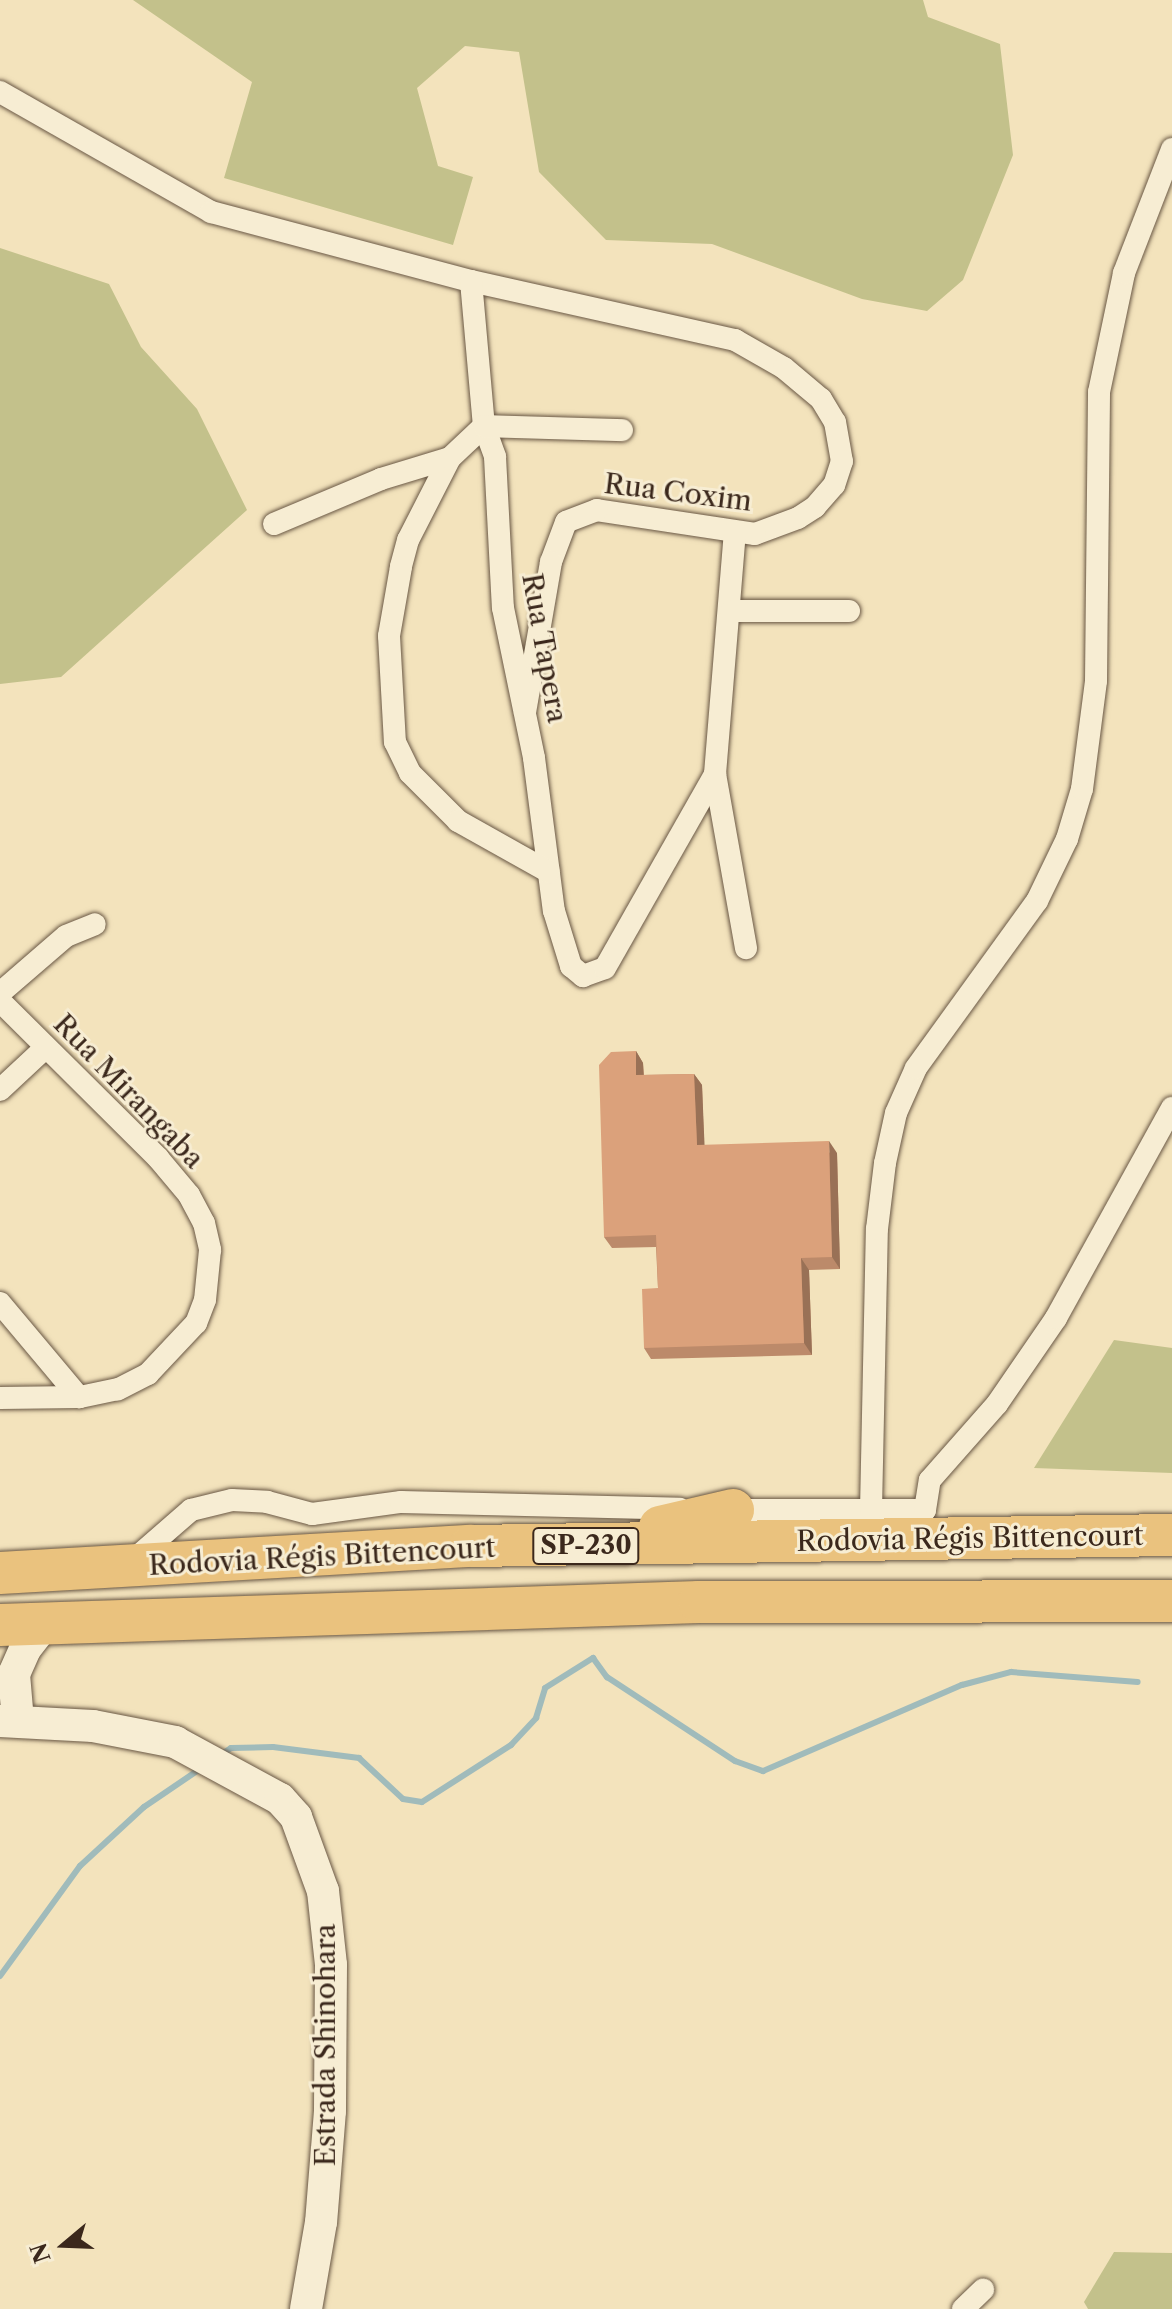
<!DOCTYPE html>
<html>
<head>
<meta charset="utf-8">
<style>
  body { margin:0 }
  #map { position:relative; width:1172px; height:2309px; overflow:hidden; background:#f3e3bc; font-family:"Libre Caslon Text",serif }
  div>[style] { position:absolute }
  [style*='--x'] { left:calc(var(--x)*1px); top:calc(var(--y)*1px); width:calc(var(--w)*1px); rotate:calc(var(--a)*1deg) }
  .green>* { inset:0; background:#c3c18b }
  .stream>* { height:6px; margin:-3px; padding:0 3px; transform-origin:3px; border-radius:3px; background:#a0bbbb }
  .roads { filter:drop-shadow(0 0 2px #695744) drop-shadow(0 0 2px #695744) }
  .street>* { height:22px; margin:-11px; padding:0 11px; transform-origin:11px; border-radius:11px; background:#f7edd3 }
  .secondary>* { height:32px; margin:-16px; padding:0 16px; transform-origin:16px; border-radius:16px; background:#f7edd3 }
  .highway>* { height:42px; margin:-21px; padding:0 21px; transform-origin:21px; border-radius:21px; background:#eac27e }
  .wall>* { inset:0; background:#bc8a6a }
  .shaded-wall>* { inset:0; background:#997156 }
  .building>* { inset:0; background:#dba17b }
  span { translate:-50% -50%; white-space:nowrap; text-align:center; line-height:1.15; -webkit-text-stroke:6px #f7edd3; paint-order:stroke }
  .shield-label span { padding:2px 6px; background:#f7edd3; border:2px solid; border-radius:6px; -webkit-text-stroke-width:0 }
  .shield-label { font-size:26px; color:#3b281c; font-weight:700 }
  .street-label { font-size:28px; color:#3b281c }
  .north { position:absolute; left:24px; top:2205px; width:80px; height:80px; -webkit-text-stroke:6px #f7edd3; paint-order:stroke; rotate:251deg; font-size:22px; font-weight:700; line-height:32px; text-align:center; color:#3b281c }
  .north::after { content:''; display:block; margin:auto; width:28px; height:36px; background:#3b281c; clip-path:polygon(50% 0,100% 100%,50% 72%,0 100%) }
</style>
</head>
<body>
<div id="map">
  <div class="green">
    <i style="clip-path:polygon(133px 0,923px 0,928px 17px,1000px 44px,1013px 155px,963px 280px,927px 311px,862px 299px,712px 244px,606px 240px,539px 172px,519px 52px,465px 46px,417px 88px,438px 166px,473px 177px,453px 245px,224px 178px,252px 82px)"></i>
    <i style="clip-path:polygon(0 248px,109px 284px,141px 347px,197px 409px,247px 510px,61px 677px,0 684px)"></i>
    <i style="clip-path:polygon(1114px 1340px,1172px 1348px,1172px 1473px,1034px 1468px)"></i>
    <i style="clip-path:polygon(1114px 2252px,1172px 2253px,1172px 2309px,1088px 2309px,1084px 2302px)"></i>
  </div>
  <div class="stream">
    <i style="--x:219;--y:1756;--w:14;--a:-34"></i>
    <i style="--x:231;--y:1748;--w:42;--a:-1.4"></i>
    <i style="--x:273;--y:1747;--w:87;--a:7.3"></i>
    <i style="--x:359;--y:1758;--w:60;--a:43"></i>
    <i style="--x:403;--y:1799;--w:19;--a:9"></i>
    <i style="--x:422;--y:1802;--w:106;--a:-32.6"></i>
    <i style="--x:511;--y:1745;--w:37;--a:-47"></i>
    <i style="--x:536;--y:1718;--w:31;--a:-73"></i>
    <i style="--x:545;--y:1688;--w:57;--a:-32"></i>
    <i style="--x:593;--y:1658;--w:24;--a:54"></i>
    <i style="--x:607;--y:1677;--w:153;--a:33.3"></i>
    <i style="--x:735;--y:1761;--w:30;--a:20"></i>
    <i style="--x:763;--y:1771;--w:217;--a:-23.4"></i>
    <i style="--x:962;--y:1685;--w:51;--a:-14.9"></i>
    <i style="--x:1011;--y:1672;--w:127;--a:4.5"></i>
    <i style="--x:0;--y:1976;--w:136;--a:-54"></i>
    <i style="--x:80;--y:1866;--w:87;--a:-42.7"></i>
    <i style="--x:144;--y:1807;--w:68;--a:-34.2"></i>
  </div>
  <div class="roads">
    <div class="street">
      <i style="--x:0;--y:92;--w:243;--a:29.6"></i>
      <i style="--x:211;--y:212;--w:269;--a:14.9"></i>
      <i style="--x:471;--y:281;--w:271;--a:12.6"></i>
      <i style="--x:735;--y:340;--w:56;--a:29.7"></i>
      <i style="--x:784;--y:368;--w:48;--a:40"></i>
      <i style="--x:821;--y:399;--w:27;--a:59"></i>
      <i style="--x:835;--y:422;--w:40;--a:80"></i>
      <i style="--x:842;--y:461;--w:25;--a:108"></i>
      <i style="--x:834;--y:485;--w:29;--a:131"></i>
      <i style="--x:815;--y:507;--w:20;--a:147"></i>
      <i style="--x:798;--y:518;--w:46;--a:159.6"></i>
      <i style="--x:755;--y:534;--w:160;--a:-171.4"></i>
      <i style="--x:597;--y:510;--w:33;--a:159"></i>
      <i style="--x:566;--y:522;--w:43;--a:110.6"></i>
      <i style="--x:551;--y:562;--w:152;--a:99.8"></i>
      <i style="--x:471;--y:281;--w:146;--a:84.9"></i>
      <i style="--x:484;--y:426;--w:33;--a:70"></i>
      <i style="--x:495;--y:457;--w:151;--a:87"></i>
      <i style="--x:503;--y:608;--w:153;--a:78.3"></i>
      <i style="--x:534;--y:758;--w:154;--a:82.6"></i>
      <i style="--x:554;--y:911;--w:58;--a:72.8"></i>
      <i style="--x:571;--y:966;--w:16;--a:40"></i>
      <i style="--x:583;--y:976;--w:23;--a:-20"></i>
      <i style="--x:605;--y:968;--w:223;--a:-60.4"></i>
      <i style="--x:715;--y:774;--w:243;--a:-85.3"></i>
      <i style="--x:450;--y:458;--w:92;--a:117.1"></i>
      <i style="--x:408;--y:540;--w:28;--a:105"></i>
      <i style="--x:401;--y:567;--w:70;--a:99.9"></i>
      <i style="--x:389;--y:636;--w:106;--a:86.8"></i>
      <i style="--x:395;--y:742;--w:34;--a:64"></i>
      <i style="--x:410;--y:773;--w:68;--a:45"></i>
      <i style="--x:458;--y:821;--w:104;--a:29.3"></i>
      <i style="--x:274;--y:524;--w:116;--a:-22.8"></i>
      <i style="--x:381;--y:479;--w:72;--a:-16.9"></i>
      <i style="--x:450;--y:458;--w:47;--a:-43.3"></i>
      <i style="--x:484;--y:426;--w:138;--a:1.7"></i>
      <i style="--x:731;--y:611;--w:118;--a:0"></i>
      <i style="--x:715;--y:774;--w:177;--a:79.9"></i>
      <i style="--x:0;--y:993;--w:87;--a:-40.8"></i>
      <i style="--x:66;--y:936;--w:31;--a:-22"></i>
      <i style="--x:0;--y:1001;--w:223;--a:44.8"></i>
      <i style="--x:158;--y:1158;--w:48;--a:50"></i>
      <i style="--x:189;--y:1195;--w:32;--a:62"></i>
      <i style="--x:204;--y:1223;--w:28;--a:77"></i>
      <i style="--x:210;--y:1250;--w:50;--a:95.7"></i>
      <i style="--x:205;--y:1300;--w:25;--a:111"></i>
      <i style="--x:196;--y:1323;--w:70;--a:133.3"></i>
      <i style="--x:148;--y:1374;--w:34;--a:153"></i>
      <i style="--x:118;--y:1389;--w:40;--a:168"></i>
      <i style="--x:79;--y:1397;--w:79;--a:179.3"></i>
      <i style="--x:0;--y:1090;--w:62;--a:-43"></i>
      <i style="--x:0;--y:1303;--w:123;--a:50"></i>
      <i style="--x:726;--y:1510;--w:199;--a:0"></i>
      <i style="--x:925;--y:1510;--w:30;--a:-81"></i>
      <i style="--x:930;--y:1480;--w:101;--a:-48.6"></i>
      <i style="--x:997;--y:1404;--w:104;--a:-55.5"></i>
      <i style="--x:1056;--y:1318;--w:240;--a:-61.1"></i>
      <i style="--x:871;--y:1510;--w:281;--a:-88.8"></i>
      <i style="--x:877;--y:1229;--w:66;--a:-83.1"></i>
      <i style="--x:885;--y:1163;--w:51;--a:-77.6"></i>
      <i style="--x:896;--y:1113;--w:49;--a:-66"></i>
      <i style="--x:916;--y:1068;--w:206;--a:-54.1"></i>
      <i style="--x:1037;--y:901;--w:69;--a:-64.2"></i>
      <i style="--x:1067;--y:839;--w:52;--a:-73.3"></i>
      <i style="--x:1082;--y:789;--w:109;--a:-82.6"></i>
      <i style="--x:1096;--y:681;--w:289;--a:-89.4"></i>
      <i style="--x:1099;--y:392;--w:122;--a:-78.1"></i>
      <i style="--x:1124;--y:273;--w:133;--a:-68.8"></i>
      <i style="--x:130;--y:1563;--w:81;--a:-41"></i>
      <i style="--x:191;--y:1510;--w:42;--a:-13.7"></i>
      <i style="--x:232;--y:1500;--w:35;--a:3"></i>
      <i style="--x:267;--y:1502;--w:47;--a:14.9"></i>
      <i style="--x:312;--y:1514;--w:90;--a:-7.7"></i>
      <i style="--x:401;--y:1502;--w:279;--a:1.4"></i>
      <i style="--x:963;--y:2309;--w:28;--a:-44"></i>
    </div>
    <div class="secondary">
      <i style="--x:0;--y:1721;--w:93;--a:3.1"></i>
      <i style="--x:93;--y:1726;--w:84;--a:11"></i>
      <i style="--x:175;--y:1742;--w:119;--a:28.5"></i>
      <i style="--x:280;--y:1799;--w:24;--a:48"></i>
      <i style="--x:296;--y:1817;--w:79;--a:70"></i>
      <i style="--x:323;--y:1891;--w:74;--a:83.8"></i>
      <i style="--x:331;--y:1965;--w:146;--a:90.4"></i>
      <i style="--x:330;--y:2111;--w:111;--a:94.6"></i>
      <i style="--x:321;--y:2222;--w:88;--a:99.8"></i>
      <i style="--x:18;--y:1721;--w:47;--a:-94.9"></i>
      <i style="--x:14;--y:1674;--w:27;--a:-66"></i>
      <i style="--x:25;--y:1649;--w:33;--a:-52"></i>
    </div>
    <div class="highway">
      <i style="--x:660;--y:1527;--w:75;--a:-13.1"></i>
      <i style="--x:0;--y:1573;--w:472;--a:-3.3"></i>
      <i style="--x:471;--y:1546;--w:701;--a:-0.9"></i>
      <i style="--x:0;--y:1625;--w:699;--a:-1.88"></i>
      <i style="--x:699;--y:1602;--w:473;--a:-0.1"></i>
    </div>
  </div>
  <div class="wall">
    <i style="clip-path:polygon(636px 1051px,643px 1063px,644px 1075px,694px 1074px,702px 1085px,704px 1145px,837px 1153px,840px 1269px,809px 1270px,812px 1355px,651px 1359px,644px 1348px,658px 1288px,656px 1247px,612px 1248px,604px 1237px)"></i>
  </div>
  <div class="shaded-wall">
    <i style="clip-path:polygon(636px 1051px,643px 1063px,644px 1087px,636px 1075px)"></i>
    <i style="clip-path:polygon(694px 1074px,702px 1085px,705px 1156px,697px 1145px)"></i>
    <i style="clip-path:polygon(829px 1141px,837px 1153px,840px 1269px,832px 1257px)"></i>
    <i style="clip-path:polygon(801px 1258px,809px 1270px,812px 1355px,804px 1343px)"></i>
  </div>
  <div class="building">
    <i style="clip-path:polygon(636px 1051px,636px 1075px,694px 1074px,697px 1145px,829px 1141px,832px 1257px,801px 1258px,804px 1343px,644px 1348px,642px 1289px,658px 1288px,656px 1235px,604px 1237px,599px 1065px,611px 1052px)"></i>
  </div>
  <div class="shield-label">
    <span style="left:586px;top:1546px">SP-230</span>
  </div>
  <div class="street-label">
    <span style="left:678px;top:492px;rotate:7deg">Rua Coxim</span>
    <span style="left:545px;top:648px;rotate:80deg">Rua Tapera</span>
    <span style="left:129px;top:1091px;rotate:46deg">Rua Mirangaba</span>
    <span style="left:970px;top:1538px;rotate:-1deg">Rodovia Régis Bittencourt</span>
    <span style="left:322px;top:1556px;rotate:-3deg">Rodovia Régis Bittencourt</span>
    <span style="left:325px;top:2045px;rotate:-90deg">Estrada Shinohara</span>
  </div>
  <div class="north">N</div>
</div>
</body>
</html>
